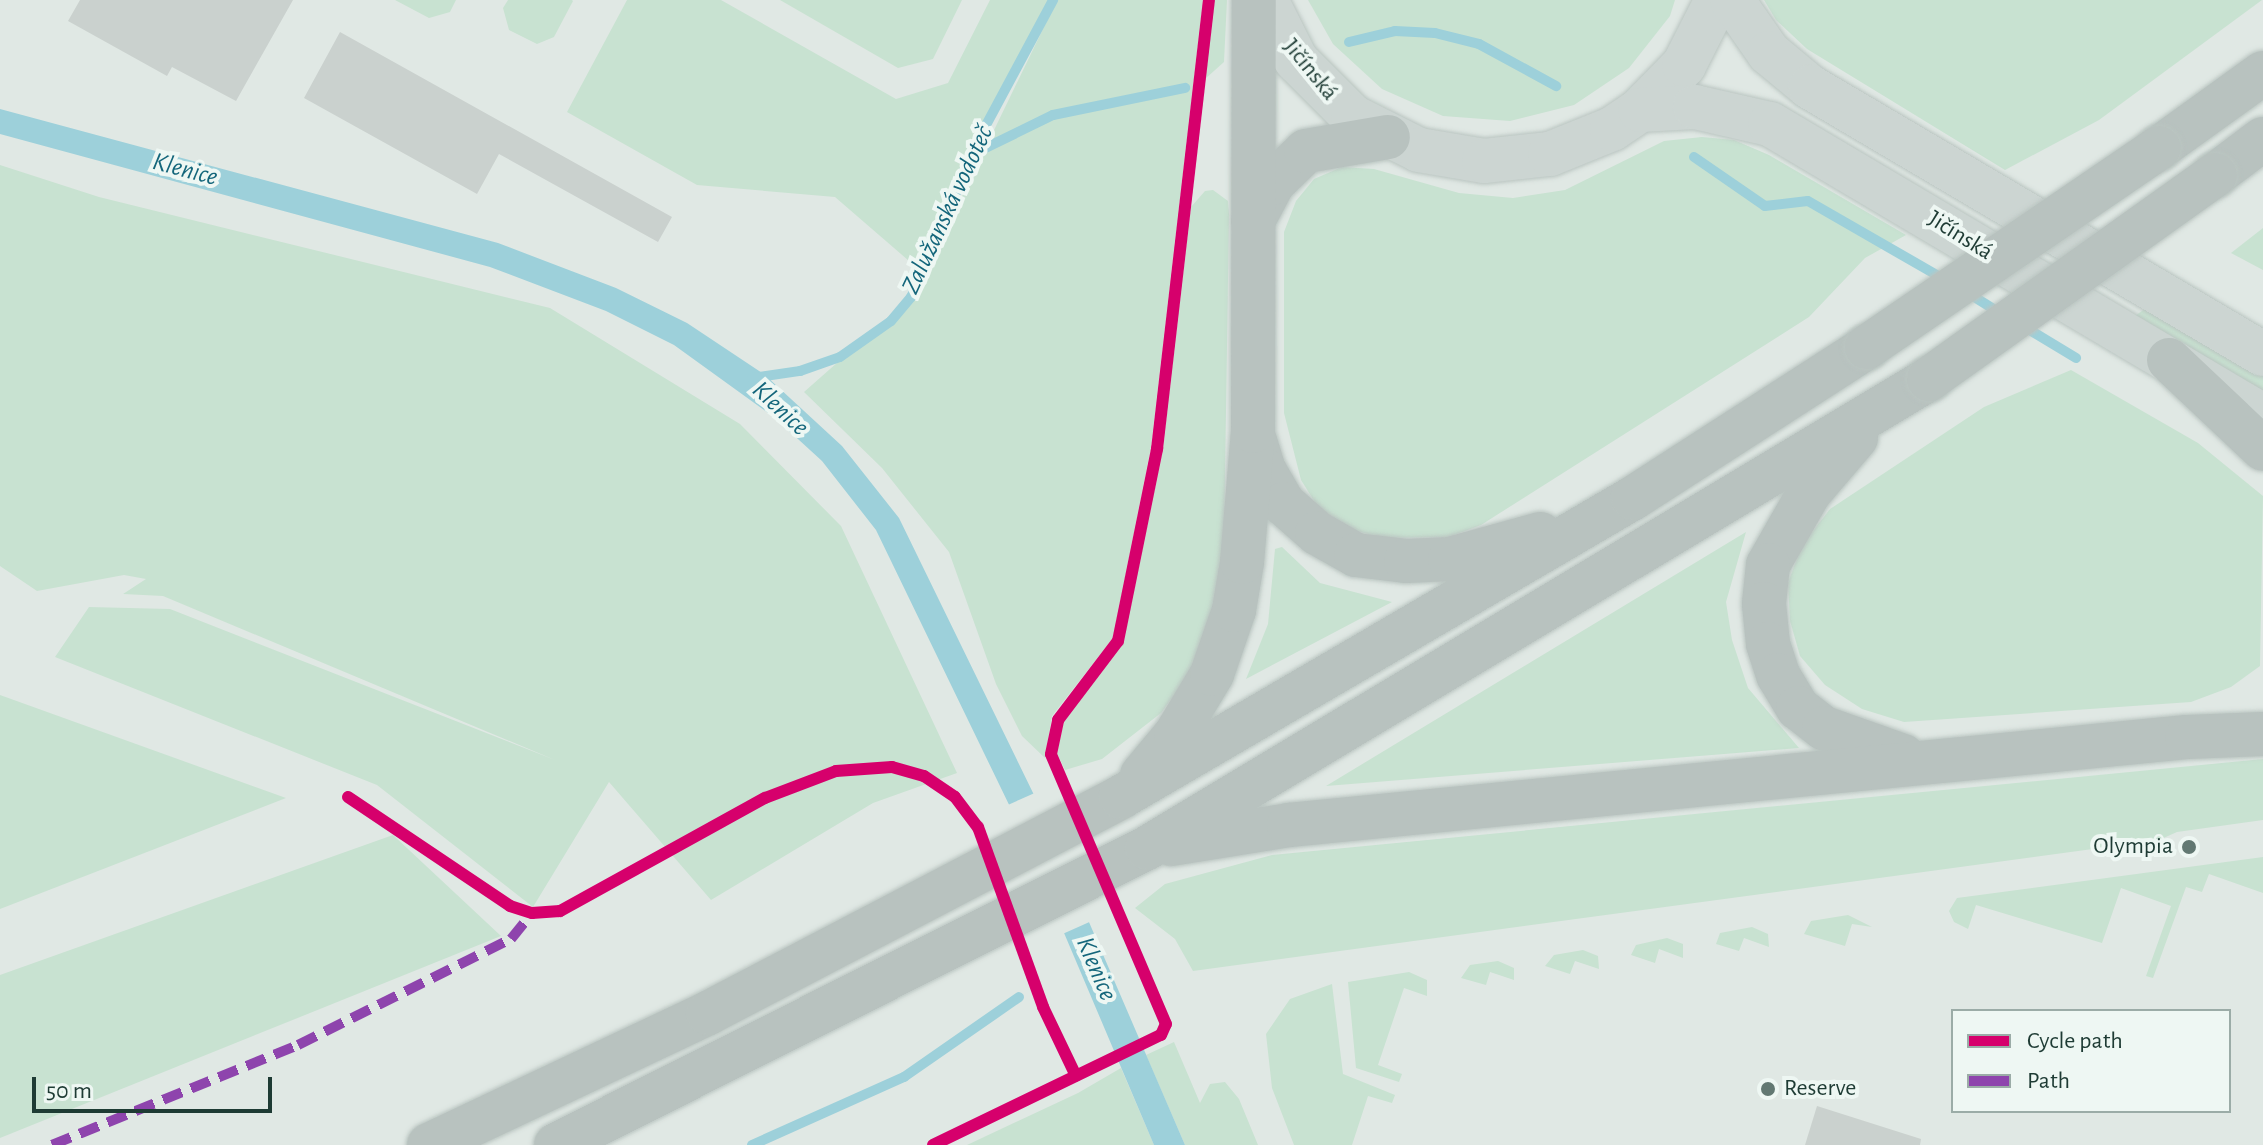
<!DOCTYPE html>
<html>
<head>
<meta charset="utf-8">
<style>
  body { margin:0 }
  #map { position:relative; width:2263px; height:1145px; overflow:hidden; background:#e0e8e4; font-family:"Alegreya Sans",sans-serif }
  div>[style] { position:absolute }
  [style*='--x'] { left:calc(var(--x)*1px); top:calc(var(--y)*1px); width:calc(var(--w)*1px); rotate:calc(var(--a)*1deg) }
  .green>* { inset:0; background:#c8e2d1 }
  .water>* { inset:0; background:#9dd0da }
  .pier>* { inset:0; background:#e0e8e4; transform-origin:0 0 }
  .stream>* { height:10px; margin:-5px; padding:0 5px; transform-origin:5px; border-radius:5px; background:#9dd0da }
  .building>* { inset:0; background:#cad1ce }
  .roads { filter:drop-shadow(0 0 2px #bac5c1) drop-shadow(0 0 2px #bac5c1) }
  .primary>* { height:44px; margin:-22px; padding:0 22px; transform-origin:22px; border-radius:22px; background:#ccd5d2 }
  .motorway>* { height:44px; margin:-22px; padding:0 22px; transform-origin:22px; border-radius:22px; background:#b8c2bf }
  .bridges { filter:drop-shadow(0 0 2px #bac5c1) drop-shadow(0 0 2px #bac5c1) }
  .motorway-bridge>* { height:44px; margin:-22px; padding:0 22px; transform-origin:22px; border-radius:22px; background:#b8c2bf }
  .quiet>* { height:10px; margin-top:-5px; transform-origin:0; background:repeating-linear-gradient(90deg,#8e44ad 0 20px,transparent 0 30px) }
  .cycleway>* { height:12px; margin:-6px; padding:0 6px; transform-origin:6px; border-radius:6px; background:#d6006c }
  .dots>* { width:22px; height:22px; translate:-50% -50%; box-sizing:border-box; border:4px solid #eef7f3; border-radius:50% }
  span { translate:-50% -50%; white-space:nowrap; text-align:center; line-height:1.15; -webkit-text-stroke:8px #eef7f3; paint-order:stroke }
  .street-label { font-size:24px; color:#1e3b34 }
  .poi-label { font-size:24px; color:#1e3b34 }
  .right { translate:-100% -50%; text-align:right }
  .left { translate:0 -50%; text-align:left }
  .water-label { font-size:26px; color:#14667b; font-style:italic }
  .legend { position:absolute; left:1951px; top:1009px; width:280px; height:104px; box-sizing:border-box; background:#eef7f3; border:2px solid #9baca7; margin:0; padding:10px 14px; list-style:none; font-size:24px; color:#1e3b34 }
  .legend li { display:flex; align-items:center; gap:16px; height:40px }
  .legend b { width:40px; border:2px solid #9baca7 }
  .scale { position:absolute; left:32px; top:1077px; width:240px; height:36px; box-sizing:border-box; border:4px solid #1e3b34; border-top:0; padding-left:10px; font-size:24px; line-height:28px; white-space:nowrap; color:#1e3b34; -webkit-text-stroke:6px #eef7f3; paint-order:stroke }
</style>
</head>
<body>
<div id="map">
  <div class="green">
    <i style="clip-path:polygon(395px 0,456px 0,450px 12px,429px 18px)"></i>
    <i style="clip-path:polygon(508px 0,572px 0,573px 1px,554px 37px,537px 44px,509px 30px,503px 8px)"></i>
    <i style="clip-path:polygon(627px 0,721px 0,896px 99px,948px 83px,990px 0,1055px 0,916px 267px,835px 197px,697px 185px,567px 112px)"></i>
    <i style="clip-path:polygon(780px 0,962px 0,933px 59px,898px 68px)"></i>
    <i style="clip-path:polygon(1057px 0,1203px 0,1151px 447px,1113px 638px,1052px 716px,1045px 758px,1022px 736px,996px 684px,949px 552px,882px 468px,804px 392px,898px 309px,923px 277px)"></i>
    <i style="clip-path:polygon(1214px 0,1227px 0,1224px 62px,1205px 79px)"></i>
    <i style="clip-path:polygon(1308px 0,1675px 0,1670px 16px,1629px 68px,1574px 105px,1510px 121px,1443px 116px,1382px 89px,1333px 44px)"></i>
    <i style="clip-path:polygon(1764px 0,2262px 0,2099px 120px,2005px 170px,1807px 49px,1776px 20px)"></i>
    <i style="clip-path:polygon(1702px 137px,1734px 140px,1769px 155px,1906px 235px,1865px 258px,1809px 317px,1481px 525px,1449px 537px,1382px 538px,1347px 528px,1318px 507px,1301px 480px,1284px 413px,1284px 232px,1296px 201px,1314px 179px,1342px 167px,1374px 169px,1459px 193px,1513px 198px,1565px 190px,1664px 141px)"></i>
    <i style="clip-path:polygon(0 165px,99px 197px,550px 308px,740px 424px,841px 526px,957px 773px,873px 803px,711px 900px,609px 782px,533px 907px,377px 785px,55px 657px,89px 607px,170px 609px,555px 760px,163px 596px,123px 594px,146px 579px,124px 575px,37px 591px,0 566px)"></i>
    <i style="clip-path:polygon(1213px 190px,1228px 201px,1229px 214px,1224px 543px,1214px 616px,1194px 668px,1161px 713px,1102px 759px,1065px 770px,1057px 753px,1064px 721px,1123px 643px,1163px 449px,1191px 207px,1205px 191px)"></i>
    <i style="clip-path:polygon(2263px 228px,2263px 270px,2231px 253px)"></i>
    <i style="clip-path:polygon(2149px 306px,2263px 373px,2263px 397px,2132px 318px)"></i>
    <i style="clip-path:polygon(2071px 370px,2198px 443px,2263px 496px,2260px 666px,2231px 687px,2191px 702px,1904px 722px,1862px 709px,1825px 685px,1800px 656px,1790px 621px,1788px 583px,1802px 545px,1830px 509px,1984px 407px)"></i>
    <i style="clip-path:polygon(1746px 532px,1726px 602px,1732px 640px,1748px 688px,1799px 748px,1326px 786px)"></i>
    <i style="clip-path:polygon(1282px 547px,1320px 583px,1392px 602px,1246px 679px,1268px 624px,1275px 549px)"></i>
    <i style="clip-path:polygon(0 695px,286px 798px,0 909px)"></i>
    <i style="clip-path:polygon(2263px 759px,2263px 820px,2177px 832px,2159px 840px,1193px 971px,1175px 939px,1135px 908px,1165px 884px,1272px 855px)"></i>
    <i style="clip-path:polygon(393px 835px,501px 936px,0 1138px,0 975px)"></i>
    <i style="clip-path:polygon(2263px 857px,2263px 893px,2209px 874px,2202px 892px,2186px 887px,2153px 978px,2146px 976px,2171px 906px,2121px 888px,2102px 943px,1976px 905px,1968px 929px,1954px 922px,1949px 911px,1957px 898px)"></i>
    <i style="clip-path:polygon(1848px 915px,1872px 927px,1852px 924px,1845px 946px,1804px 934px,1811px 921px)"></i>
    <i style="clip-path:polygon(1752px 927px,1768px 934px,1769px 947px,1744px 938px,1739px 951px,1716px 944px,1720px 933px)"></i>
    <i style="clip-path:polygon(1667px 938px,1683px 944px,1683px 958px,1659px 949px,1655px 963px,1631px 955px,1636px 945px)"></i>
    <i style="clip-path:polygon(1583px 950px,1598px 956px,1599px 969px,1575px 961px,1570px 974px,1545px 966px,1554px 955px)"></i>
    <i style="clip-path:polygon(1498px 961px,1514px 968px,1514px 980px,1490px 972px,1486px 985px,1461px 978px,1470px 965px)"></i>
    <i style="clip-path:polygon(1409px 972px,1427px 980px,1427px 996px,1404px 988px,1378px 1065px,1402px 1074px,1399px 1082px,1356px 1068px,1348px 982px)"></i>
    <i style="clip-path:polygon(1332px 984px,1343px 1074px,1395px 1095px,1392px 1103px,1368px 1096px,1352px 1145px,1294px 1145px,1272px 1088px,1266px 1034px,1290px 999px)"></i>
    <i style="clip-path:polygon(1174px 1042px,1200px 1103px,1210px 1084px,1225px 1082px,1239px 1099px,1258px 1145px,1185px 1145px,1146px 1055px)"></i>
    <i style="clip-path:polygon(1121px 1068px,1154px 1145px,967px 1145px,1078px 1093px)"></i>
  </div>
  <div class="water">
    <i style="clip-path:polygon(0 109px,498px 243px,616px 288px,687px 323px,765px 375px,842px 446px,899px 518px,1036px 799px,1185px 1145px,1154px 1145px,1014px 815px,876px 530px,822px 461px,775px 418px,674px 345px,606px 311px,490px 267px,0 134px)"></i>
  </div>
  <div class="pier">
    <i style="left:1037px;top:792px;width:140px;height:35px;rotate:66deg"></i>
  </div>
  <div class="stream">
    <i style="--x:1349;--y:42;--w:47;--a:-13.4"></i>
    <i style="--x:1395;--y:31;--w:40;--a:2.9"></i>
    <i style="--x:1435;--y:33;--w:45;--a:14"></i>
    <i style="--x:1479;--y:44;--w:88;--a:28.6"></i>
    <i style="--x:971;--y:155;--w:91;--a:-26"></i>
    <i style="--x:1053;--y:115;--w:135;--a:-11.6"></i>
    <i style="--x:1694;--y:157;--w:86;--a:34.6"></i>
    <i style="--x:1765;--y:206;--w:43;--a:-6.6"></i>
    <i style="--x:1808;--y:201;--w:160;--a:29.9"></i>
    <i style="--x:1968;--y:293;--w:40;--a:32"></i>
    <i style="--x:2023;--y:326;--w:62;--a:31.1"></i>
    <i style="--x:752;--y:378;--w:49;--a:-8.3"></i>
    <i style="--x:800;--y:371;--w:42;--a:-19.3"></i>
    <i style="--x:840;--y:357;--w:62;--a:-35.2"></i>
    <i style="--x:891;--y:321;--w:31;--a:-50"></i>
    <i style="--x:911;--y:297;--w:45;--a:-62.3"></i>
    <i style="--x:932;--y:257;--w:109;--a:-69.6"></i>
    <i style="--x:970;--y:155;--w:176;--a:-61.8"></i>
    <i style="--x:752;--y:1145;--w:167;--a:-24.1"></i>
    <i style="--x:904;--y:1077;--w:140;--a:-34.8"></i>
  </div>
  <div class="building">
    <i style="clip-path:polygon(80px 0,293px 0,236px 101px,172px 67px,167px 76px,68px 21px)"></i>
    <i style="clip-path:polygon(340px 32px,672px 217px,658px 242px,499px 154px,477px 194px,304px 98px)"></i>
    <i style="clip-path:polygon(1817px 1106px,1921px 1139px,1920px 1145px,1805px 1145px)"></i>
  </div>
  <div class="roads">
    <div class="primary">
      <i style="--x:1266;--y:0;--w:67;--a:63.4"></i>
      <i style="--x:1296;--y:60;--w:81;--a:45"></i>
      <i style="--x:1353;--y:117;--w:74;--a:26.6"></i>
      <i style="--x:1419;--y:150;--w:66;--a:9.6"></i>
      <i style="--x:1484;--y:161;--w:66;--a:-6.1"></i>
      <i style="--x:1550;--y:154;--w:67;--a:-22"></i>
      <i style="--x:1612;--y:129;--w:34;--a:-34"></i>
      <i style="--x:1640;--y:110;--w:63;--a:-45.6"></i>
      <i style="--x:1684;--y:65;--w:73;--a:-63.1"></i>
      <i style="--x:1732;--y:0;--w:65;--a:55.1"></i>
      <i style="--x:1769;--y:53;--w:53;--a:39.7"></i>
      <i style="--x:1810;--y:87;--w:526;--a:30.52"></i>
      <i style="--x:1640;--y:110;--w:55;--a:-3.1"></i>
      <i style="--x:1695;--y:107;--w:77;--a:12.8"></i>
      <i style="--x:1770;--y:124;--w:573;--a:30.64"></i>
    </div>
    <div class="motorway">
      <i style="--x:2159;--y:148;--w:128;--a:-35.8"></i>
      <i style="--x:2215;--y:175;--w:60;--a:-36.9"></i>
      <i style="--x:1253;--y:221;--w:43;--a:-62.2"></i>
      <i style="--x:1273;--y:183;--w:46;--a:-44.1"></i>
      <i style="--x:1306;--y:151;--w:83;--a:-9.7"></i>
      <i style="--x:2169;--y:360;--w:129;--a:43.4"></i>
      <i style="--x:1856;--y:438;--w:72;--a:130.5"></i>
      <i style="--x:1809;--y:493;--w:83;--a:119.7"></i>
      <i style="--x:1768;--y:565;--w:39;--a:96"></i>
      <i style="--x:1764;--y:604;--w:40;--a:84.3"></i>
      <i style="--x:1768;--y:644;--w:33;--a:72"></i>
      <i style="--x:1778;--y:675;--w:39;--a:59"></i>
      <i style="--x:1798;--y:708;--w:33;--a:38"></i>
      <i style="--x:1824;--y:728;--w:84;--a:19.5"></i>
      <i style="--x:1255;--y:441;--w:30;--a:73"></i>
      <i style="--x:1264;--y:470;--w:39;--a:60"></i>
      <i style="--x:1284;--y:504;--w:44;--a:41.3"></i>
      <i style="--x:1317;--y:533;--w:45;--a:29.4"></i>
      <i style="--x:1356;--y:555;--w:50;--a:6.8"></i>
      <i style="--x:1406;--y:561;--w:44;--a:-2.6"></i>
      <i style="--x:1450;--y:559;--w:94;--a:-15.4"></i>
      <i style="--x:1142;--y:775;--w:53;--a:-50.3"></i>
      <i style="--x:1176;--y:734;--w:70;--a:-59"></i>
      <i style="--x:1212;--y:674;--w:68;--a:-71"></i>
      <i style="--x:1234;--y:610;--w:49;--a:-80.5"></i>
      <i style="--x:1242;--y:562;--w:131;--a:-85.2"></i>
      <i style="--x:1253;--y:431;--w:431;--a:-89.9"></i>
      <i style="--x:1171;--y:844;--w:120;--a:-9.1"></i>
      <i style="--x:1289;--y:825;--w:902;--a:-5.6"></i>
      <i style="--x:2187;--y:737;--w:76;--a:-2.3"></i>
      <i style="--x:429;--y:1145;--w:309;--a:-25.3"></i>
      <i style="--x:708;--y:1013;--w:466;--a:-27.6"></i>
      <i style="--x:1121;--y:797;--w:593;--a:-30.28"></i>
      <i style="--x:1633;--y:498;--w:278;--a:-32.8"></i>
      <i style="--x:556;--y:1145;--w:661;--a:-26.68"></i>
      <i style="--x:1147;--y:848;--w:912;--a:-30.95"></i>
    </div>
  </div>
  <div class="bridges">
    <div class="motorway-bridge">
      <i style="--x:1867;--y:347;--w:353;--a:-34.3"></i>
      <i style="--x:1929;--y:379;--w:351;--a:-35.5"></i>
    </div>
  </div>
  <div class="quiet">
    <i style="--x:52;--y:1145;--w:266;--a:-22.1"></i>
    <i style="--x:298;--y:1045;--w:238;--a:-26.5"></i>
    <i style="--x:511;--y:939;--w:33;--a:-51"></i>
  </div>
  <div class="cycleway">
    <i style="--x:348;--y:797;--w:195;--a:33.9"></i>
    <i style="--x:510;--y:906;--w:23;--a:18"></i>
    <i style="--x:532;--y:913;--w:28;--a:-4"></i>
    <i style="--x:560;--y:911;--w:234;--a:-28.9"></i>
    <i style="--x:765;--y:798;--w:76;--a:-20.8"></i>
    <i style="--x:836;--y:771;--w:56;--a:-4.1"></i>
    <i style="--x:892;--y:767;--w:33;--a:16"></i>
    <i style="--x:924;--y:776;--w:37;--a:34"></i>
    <i style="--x:955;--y:797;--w:38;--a:53"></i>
    <i style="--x:978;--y:827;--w:191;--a:70.1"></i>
    <i style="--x:1043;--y:1007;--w:76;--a:64.4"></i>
    <i style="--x:933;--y:1145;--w:253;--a:-25.8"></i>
    <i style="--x:1161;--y:1035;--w:12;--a:-66"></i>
    <i style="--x:1166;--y:1024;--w:293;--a:-113.1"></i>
    <i style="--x:1051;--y:754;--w:35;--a:-78"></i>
    <i style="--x:1058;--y:720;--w:99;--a:-52.8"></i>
    <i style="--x:1118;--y:641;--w:196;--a:-78.5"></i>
    <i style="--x:1157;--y:449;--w:452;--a:-83.4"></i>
  </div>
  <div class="dots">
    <i style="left:2189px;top:847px;background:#627872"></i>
    <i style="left:1768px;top:1089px;background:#627872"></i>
  </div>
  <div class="street-label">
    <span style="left:1310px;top:70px;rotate:51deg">Jičínská</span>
    <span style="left:1960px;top:236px;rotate:32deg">Jičínská</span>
  </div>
  <div class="poi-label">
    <span class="right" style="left:2173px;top:847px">Olympia</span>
    <span class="left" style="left:1784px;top:1089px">Reserve</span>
  </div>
  <div class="water-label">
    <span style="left:185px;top:170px;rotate:15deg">Klenice</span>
    <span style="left:948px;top:210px;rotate:-65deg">Zalužanská vodoteč</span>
    <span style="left:780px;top:409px;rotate:43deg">Klenice</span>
    <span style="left:1096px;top:969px;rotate:67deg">Klenice</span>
  </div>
  <ul class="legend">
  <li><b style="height:10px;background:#d6006c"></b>Cycle path</li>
  <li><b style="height:10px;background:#8e44ad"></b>Path</li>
  </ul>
  <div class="scale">50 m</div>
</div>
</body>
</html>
